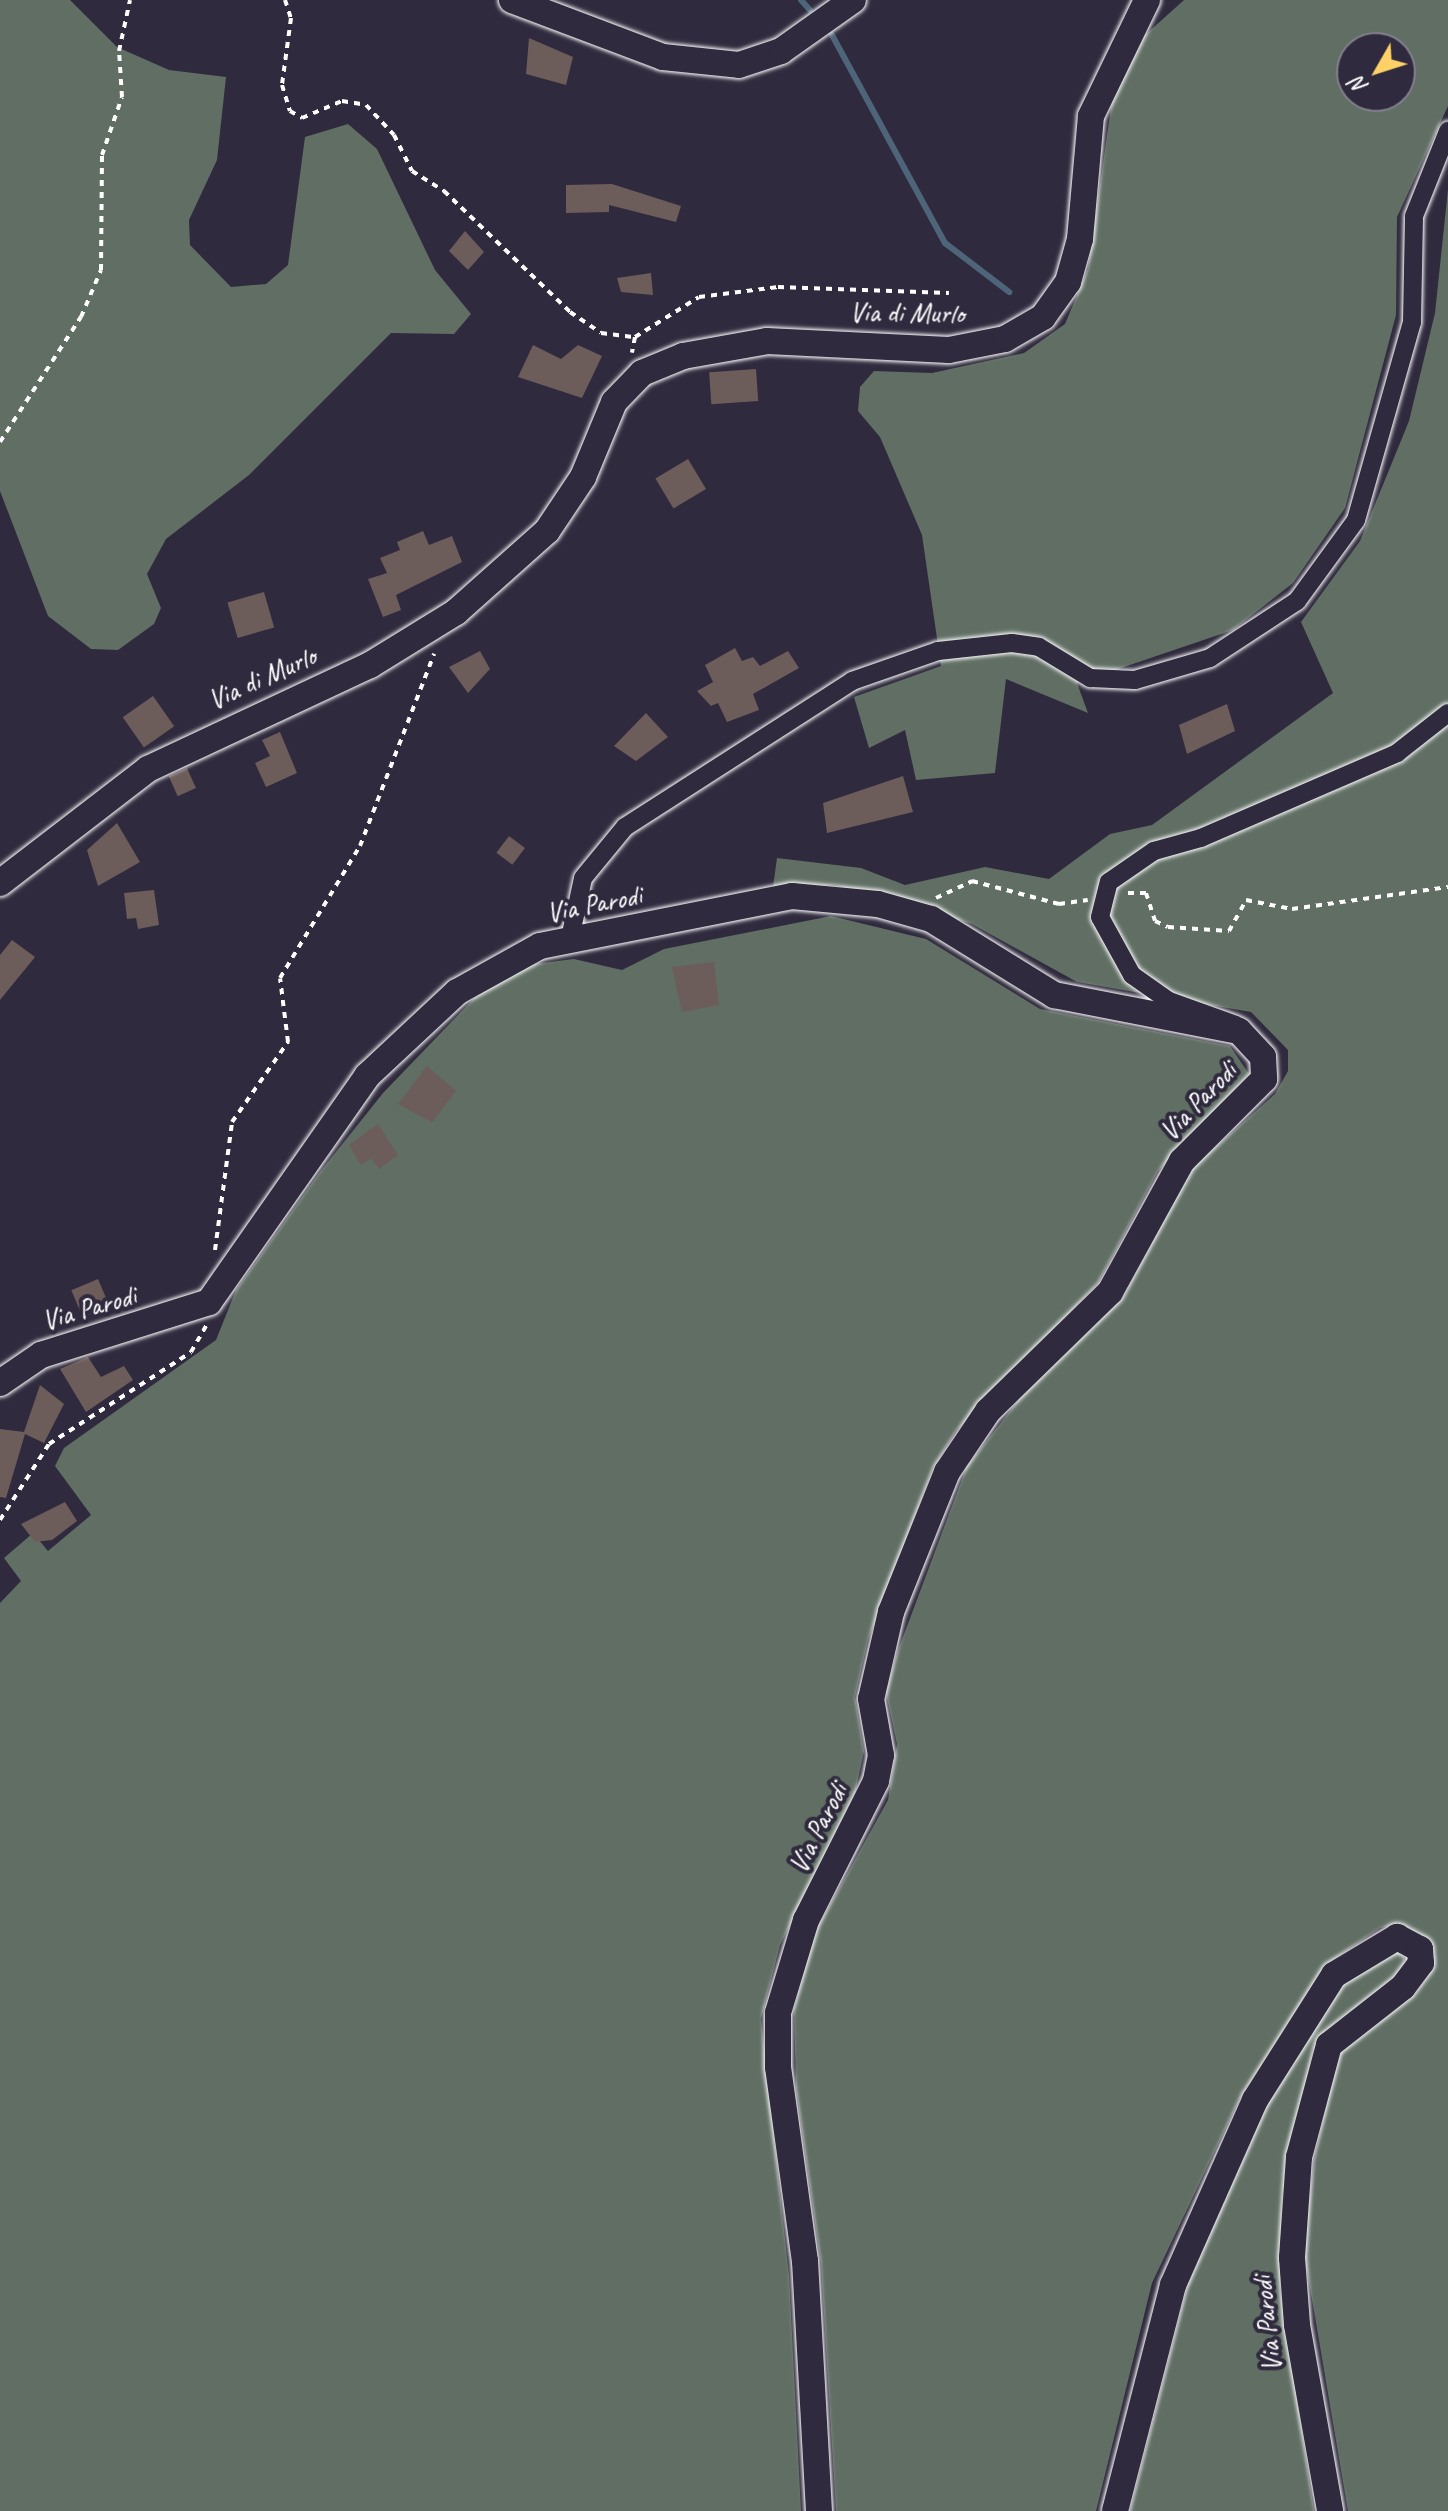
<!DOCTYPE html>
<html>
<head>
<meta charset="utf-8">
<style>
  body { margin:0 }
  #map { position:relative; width:1448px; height:2511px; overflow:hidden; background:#2f2a3d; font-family:Caveat,sans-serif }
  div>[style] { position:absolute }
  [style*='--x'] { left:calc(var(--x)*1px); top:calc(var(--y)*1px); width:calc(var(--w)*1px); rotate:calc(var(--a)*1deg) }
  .green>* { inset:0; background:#606e64 }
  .stream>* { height:6px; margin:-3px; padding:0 3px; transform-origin:3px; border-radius:3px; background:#4e6479 }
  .building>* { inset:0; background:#6c5c5a; transform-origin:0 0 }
  .path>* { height:4px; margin-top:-2px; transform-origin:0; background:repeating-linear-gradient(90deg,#fff 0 6px,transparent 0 12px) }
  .roads { filter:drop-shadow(0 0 2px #fff) drop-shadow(0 0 2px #fff) }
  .street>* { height:18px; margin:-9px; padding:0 9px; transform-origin:9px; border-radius:9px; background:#2f2a3d }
  .secondary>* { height:26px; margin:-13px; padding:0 13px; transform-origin:13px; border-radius:13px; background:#2f2a3d }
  span { translate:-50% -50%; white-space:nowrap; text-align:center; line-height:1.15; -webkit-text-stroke:8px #2f2a3d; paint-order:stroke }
  .street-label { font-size:28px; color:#fff }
  .north { position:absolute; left:1336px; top:32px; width:80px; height:80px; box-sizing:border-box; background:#2f2a3d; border:2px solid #827f8b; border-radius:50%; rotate:231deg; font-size:22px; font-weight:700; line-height:32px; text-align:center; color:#fff }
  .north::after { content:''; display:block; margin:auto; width:28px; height:36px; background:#ffd166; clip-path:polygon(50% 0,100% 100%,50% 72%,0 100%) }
</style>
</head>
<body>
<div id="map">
  <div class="green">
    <i style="clip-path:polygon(0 0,70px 0,117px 47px,169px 70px,226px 77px,217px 160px,189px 220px,190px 245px,231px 287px,266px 284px,288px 265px,305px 137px,348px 124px,377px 149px,435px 270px,471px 314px,454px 334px,391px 333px,249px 475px,166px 539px,147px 574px,161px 608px,154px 624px,118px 650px,91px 649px,48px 616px,0 491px)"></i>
    <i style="clip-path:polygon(evenodd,1184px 0,1448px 0,1448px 106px,1397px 217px,1396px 315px,1345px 508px,1293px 583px,1233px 630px,1077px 683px,1088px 713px,1006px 679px,995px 773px,916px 780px,905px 730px,869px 748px,854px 697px,941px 666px,922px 535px,880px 437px,858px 411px,860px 387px,874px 371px,932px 373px,1024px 353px,1065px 324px,1088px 269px,1112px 101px,1145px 35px,1184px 0,1352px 48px,1400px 48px,1400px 96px,1352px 96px,1352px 48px)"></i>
    <i style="clip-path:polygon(1448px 189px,1448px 2511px,1348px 2511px,1304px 2252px,1314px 2159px,1339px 2052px,1416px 1993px,1434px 1967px,1433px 1946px,1400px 1924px,1380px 1928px,1325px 1965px,1240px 2098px,1152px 2283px,1096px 2511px,836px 2511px,821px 2264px,796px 2088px,794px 2009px,815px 1932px,888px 1800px,897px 1744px,886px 1693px,897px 1653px,967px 1466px,1025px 1392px,1124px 1296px,1191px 1169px,1275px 1094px,1288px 1071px,1288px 1050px,1251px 1012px,1077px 982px,972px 924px,899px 901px,835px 885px,773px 887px,777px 858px,861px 868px,905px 885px,985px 867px,1049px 879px,1110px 834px,1152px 825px,1333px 693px,1301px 622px,1360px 541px,1409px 421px,1435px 313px)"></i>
    <i style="clip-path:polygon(831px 916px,926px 939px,1040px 1009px,1230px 1046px,1249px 1074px,1158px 1171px,1098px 1283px,956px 1431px,933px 1468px,868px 1640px,855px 1697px,864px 1751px,854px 1798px,780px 1945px,761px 2019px,789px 2276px,801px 2511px,0 2511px,0 1603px,21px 1581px,4px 1558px,33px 1533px,48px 1551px,91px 1515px,55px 1466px,64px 1448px,216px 1340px,236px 1290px,320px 1172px,383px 1093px,487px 985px,526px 965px,574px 959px,622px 970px,664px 949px)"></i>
    <i style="clip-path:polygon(1400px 1949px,1407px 1965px,1313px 2050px,1282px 2195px,1280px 2290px,1314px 2511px,1130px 2511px,1188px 2284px,1265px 2106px,1346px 1980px)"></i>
  </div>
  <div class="stream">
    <i style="--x:801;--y:0;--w:13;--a:48"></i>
    <i style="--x:832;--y:35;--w:237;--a:61.5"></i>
    <i style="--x:945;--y:243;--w:81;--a:37.4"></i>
  </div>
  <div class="building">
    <i style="clip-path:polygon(529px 38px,573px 57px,566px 85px,526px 74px)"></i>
    <i style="clip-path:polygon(612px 184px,681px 206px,676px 222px,609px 205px,609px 212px,566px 213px,566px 185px)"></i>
    <i style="clip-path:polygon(465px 231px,484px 252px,468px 270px,449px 251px)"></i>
    <i style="clip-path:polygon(651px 273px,653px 295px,621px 292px,617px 278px)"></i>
    <i style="clip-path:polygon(533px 345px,561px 359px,578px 345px,602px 356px,582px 398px,518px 377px)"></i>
    <i style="left:756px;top:369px;width:32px;height:47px;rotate:86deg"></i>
    <i style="left:688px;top:459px;width:35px;height:38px;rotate:59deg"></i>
    <i style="clip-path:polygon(423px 531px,429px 545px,452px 536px,462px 562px,396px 595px,401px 610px,383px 617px,368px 579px,387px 573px,380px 558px,400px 550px,397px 542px)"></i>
    <i style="left:264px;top:592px;width:37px;height:38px;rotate:74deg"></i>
    <i style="clip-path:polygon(735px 648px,742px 661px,753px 657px,760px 666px,788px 651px,799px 668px,753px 694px,759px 710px,727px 722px,718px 703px,711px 706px,697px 691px,713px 682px,705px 665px)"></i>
    <i style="clip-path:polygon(480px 651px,490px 669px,468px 693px,449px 667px)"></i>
    <i style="left:153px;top:696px;width:37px;height:37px;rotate:55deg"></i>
    <i style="clip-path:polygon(1227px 704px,1235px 731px,1187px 754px,1179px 725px)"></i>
    <i style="clip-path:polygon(646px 713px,668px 737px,636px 761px,614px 746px)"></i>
    <i style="clip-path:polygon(280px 732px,297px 773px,266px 787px,255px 763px,270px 756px,262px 740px)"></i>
    <i style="left:187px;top:768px;width:22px;height:20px;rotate:66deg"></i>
    <i style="clip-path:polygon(903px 776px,913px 812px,827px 833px,823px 803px)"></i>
    <i style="clip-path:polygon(117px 823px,140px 862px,98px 886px,87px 850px)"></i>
    <i style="left:509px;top:836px;width:20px;height:21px;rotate:37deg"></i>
    <i style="clip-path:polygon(154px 890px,159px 925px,138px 929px,136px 918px,127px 919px,124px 893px)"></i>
    <i style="clip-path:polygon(12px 940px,35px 957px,0 1000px,0 955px)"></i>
    <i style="clip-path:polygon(714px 962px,719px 1005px,682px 1012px,672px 967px)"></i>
    <i style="clip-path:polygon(427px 1066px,456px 1091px,432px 1122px,398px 1104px)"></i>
    <i style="clip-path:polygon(378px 1124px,398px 1155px,379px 1169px,371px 1158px,361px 1165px,349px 1145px)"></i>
    <i style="left:98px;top:1279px;width:30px;height:29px;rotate:67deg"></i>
    <i style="clip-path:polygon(88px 1357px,101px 1377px,124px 1366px,133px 1380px,86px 1412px,60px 1369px)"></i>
    <i style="clip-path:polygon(40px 1385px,64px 1404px,44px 1443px,25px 1434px,6px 1498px,0 1497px,0 1429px,24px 1432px)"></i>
    <i style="clip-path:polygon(65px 1502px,77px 1521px,52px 1540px,35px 1542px,21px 1524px)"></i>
  </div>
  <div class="path">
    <i style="--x:285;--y:0;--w:19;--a:72"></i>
    <i style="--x:291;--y:18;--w:68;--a:97.7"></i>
    <i style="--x:282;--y:85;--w:27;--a:73"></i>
    <i style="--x:290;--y:111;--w:14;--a:30"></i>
    <i style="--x:302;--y:118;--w:43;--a:-23"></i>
    <i style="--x:342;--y:101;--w:24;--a:9"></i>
    <i style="--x:366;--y:105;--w:41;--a:47"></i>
    <i style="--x:394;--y:135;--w:40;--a:63.4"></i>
    <i style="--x:412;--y:171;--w:38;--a:32"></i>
    <i style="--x:444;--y:191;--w:175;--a:43.8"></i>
    <i style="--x:570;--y:312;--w:37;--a:34"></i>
    <i style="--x:601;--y:333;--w:34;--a:7"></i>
    <i style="--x:635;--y:337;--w:16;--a:101"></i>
    <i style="--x:635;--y:337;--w:75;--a:-32"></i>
    <i style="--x:699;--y:297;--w:80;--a:-7.2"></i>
    <i style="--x:778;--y:287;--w:171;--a:2"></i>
    <i style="--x:0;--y:442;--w:149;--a:-57.1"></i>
    <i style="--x:81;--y:317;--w:51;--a:-66.9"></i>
    <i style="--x:101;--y:270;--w:115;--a:-89.5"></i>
    <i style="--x:102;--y:155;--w:61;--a:-71"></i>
    <i style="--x:122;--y:97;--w:46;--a:-93.7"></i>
    <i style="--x:119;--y:51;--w:52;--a:-77.8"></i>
    <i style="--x:1128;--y:893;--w:18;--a:0"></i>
    <i style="--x:1146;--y:893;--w:29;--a:72"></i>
    <i style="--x:1155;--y:921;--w:14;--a:25"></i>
    <i style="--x:1168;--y:927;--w:61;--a:3.8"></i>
    <i style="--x:1229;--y:931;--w:35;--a:-61"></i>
    <i style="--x:1246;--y:900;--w:47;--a:11.1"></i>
    <i style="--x:1292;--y:909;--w:158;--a:-8"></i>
    <i style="--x:936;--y:898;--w:40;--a:-25"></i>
    <i style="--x:972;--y:881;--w:90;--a:14.8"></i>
    <i style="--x:1059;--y:904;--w:29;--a:-8"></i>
    <i style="--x:215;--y:1250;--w:129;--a:-82.4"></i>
    <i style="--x:232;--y:1122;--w:98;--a:-55"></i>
    <i style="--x:288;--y:1042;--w:64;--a:-97.1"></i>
    <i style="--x:280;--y:978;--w:154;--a:-58.8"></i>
    <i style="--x:360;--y:846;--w:206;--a:-68.9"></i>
    <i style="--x:0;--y:1520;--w:90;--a:-57.2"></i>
    <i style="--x:49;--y:1444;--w:169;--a:-32.9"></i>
    <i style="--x:191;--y:1352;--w:32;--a:-60"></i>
  </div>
  <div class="roads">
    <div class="street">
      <i style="--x:569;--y:943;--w:66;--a:-77.8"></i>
      <i style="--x:583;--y:878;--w:66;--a:-50.5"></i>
      <i style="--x:625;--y:827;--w:270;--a:-32.7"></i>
      <i style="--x:852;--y:681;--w:91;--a:-19.2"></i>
      <i style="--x:938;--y:651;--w:74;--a:-6.2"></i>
      <i style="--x:1012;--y:643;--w:27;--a:8"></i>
      <i style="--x:1039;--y:647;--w:60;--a:31.3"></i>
      <i style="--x:1090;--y:678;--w:45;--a:2.5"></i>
      <i style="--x:1135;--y:680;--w:78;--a:-16.3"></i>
      <i style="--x:1210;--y:658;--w:104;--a:-33.2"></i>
      <i style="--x:1297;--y:601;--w:100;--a:-53.9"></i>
      <i style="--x:1356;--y:520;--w:206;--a:-74.2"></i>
      <i style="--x:1412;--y:322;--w:106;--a:-88.9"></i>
      <i style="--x:1414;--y:216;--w:92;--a:-68.2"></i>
      <i style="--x:1236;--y:1025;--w:71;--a:-160.3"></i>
      <i style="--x:1169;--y:1001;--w:45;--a:-144.9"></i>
      <i style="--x:1132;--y:975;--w:66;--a:-118.9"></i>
      <i style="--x:1100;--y:917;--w:36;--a:-76"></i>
      <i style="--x:1109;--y:882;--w:55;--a:-34.6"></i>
      <i style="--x:1154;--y:851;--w:49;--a:-15.5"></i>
      <i style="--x:1201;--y:838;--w:214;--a:-23.4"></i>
      <i style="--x:1397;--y:753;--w:65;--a:-38.1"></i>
    </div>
    <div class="secondary">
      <i style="--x:512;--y:0;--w:161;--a:20.7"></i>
      <i style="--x:663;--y:57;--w:76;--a:6"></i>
      <i style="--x:739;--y:65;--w:44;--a:-18.4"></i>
      <i style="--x:781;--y:51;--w:88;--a:-35.3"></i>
      <i style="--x:0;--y:883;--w:187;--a:-37.6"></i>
      <i style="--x:148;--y:769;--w:245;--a:-25.1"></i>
      <i style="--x:370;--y:665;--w:101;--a:-31.6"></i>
      <i style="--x:456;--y:612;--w:122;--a:-41.7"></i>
      <i style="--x:547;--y:531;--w:65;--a:-56.3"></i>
      <i style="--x:583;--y:477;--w:81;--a:-67.5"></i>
      <i style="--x:614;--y:402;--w:40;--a:-46"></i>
      <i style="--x:642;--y:373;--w:44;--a:-22.5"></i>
      <i style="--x:683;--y:356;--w:85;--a:-10.1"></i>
      <i style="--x:767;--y:341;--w:182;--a:2.8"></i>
      <i style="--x:949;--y:350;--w:57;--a:-11.1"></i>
      <i style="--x:1005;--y:339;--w:44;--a:-30.1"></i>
      <i style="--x:1043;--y:317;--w:43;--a:-54.5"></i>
      <i style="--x:1068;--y:282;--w:45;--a:-74.4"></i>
      <i style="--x:1080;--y:239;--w:123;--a:-84.9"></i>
      <i style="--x:1091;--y:116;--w:129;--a:-64.2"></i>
      <i style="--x:0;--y:1383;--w:50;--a:-34.3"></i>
      <i style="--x:41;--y:1355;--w:176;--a:-17.5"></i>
      <i style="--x:209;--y:1302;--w:276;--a:-55"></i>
      <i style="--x:367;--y:1076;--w:123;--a:-43"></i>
      <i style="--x:457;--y:992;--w:95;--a:-29"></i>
      <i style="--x:540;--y:946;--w:257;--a:-11.2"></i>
      <i style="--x:792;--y:896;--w:86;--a:5.3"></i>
      <i style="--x:878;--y:904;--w:55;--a:15.8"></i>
      <i style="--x:931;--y:919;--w:145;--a:31.7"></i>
      <i style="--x:1054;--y:995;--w:188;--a:11"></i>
      <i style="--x:1239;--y:1031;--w:35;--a:47"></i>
      <i style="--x:1263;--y:1057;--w:22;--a:87"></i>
      <i style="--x:1264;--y:1079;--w:116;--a:135"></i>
      <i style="--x:1182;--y:1161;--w:149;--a:118.8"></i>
      <i style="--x:1110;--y:1292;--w:170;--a:135.7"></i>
      <i style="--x:988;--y:1411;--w:73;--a:123.9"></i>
      <i style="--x:947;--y:1472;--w:151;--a:111.8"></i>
      <i style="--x:891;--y:1612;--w:89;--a:102.9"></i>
      <i style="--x:871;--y:1699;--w:57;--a:79.9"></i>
      <i style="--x:881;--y:1755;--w:26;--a:101"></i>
      <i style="--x:876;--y:1781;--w:156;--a:116.7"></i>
      <i style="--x:806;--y:1920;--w:97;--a:106.8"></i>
      <i style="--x:778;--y:2013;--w:54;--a:90"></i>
      <i style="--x:778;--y:2067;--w:196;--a:82.1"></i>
      <i style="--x:805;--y:2261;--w:250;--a:86.8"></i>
      <i style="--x:1115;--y:2511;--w:233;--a:-75.6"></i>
      <i style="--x:1173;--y:2285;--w:202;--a:-66.1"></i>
      <i style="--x:1255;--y:2100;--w:148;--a:-57.7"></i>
      <i style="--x:1334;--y:1975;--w:74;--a:-31.1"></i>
      <i style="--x:1397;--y:1937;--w:26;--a:28"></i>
      <i style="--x:1420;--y:1949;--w:14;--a:86"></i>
      <i style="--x:1421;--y:1963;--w:30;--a:127"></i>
      <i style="--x:1403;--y:1987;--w:94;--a:141.9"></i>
      <i style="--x:1329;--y:2045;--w:116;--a:105"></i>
      <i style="--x:1299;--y:2157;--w:101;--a:94"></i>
      <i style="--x:1292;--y:2258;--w:67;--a:85.7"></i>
      <i style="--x:1297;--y:2325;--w:189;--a:79.9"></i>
    </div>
  </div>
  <div class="street-label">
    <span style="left:907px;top:313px;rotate:1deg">Via di Murlo</span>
    <span style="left:262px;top:678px;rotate:-24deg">Via di Murlo</span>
    <span style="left:594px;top:904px;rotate:-11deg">Via Parodi</span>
    <span style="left:1198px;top:1101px;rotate:-46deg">Via Parodi</span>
    <span style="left:89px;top:1308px;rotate:-16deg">Via Parodi</span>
    <span style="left:818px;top:1828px;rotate:-63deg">Via Parodi</span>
    <span style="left:1267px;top:2324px;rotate:-96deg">Via Parodi</span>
  </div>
  <div class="north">N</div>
</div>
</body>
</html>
